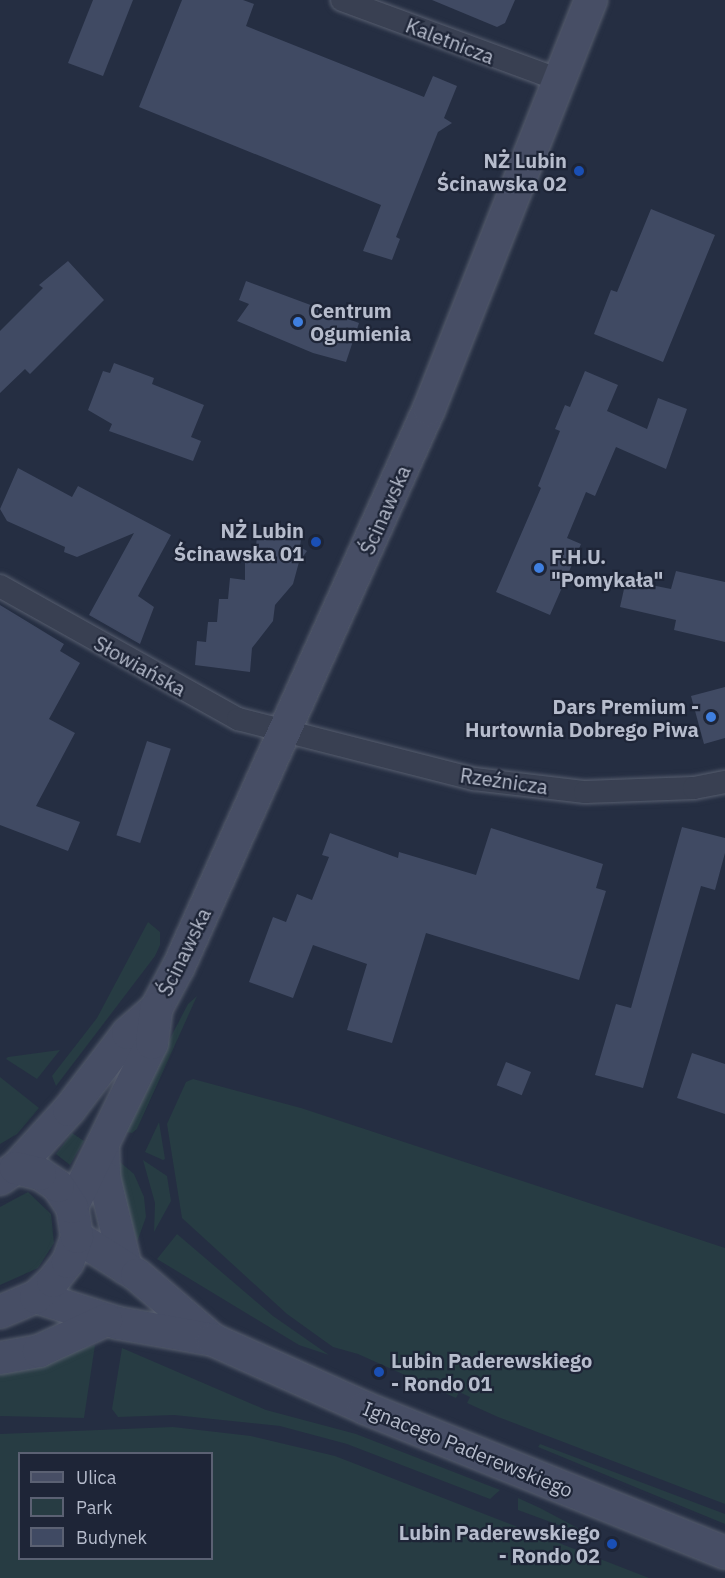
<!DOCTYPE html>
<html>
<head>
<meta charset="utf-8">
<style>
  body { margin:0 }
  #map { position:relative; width:725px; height:1578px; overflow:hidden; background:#252e42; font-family:"IBM Plex Sans",sans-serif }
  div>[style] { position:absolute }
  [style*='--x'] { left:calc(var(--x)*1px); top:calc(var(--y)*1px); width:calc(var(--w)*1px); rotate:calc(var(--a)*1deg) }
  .green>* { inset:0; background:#273c43 }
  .building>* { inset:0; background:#404a63; transform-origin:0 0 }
  .roads { filter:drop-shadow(0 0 2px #575e6f) drop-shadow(0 0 2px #575e6f) }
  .street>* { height:22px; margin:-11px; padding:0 11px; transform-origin:11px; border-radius:11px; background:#394052 }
  .secondary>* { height:32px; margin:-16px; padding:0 16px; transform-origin:16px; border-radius:16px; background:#474e65 }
  .dots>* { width:16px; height:16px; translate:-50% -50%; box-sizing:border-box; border:3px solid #1e2537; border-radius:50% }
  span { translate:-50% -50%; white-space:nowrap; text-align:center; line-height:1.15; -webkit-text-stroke:4.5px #1e2537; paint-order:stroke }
  .street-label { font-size:20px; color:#b6bccc }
  .poi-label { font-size:20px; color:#b6bccc; font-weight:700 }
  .right { translate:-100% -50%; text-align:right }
  .left { translate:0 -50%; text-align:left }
  .legend { position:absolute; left:18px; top:1452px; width:195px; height:108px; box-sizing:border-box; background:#1e2537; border:2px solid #5b6173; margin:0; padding:8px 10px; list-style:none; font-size:18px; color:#b6bccc }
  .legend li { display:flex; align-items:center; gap:12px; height:30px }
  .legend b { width:30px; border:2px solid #5b6173 }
</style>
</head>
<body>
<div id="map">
  <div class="green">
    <i style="clip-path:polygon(148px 922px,160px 932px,160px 945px,155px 956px,56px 1086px,52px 1076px,97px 1018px)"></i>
    <i style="clip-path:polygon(197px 996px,137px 1129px,132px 1133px,122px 1131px,188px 1004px)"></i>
    <i style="clip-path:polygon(60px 1050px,37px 1079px,6px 1059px,8px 1057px)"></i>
    <i style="clip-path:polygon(0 1077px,39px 1108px,17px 1134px,0 1144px)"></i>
    <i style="clip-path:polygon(193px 1079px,301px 1108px,725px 1248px,725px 1504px,498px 1417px,467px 1403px,470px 1397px,459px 1392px,456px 1398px,358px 1354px,333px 1347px,287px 1314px,182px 1218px,167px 1124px,186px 1082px)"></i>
    <i style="clip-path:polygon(159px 1122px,165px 1159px,163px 1160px,145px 1152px)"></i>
    <i style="clip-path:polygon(72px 1133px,84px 1141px,70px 1165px,56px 1154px)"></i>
    <i style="clip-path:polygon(114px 1157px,134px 1174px,144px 1197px,146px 1217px,137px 1242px)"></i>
    <i style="clip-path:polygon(143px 1160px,167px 1176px,171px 1201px,154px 1232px,155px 1203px)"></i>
    <i style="clip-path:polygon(28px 1192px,51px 1214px,54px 1243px,38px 1268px,0 1285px,0 1207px)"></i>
    <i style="clip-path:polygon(177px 1234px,273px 1316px,329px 1355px,299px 1345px,157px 1259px)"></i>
    <i style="clip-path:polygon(95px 1345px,84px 1418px,0 1416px,0 1369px)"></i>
    <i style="clip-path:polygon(122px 1348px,266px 1410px,356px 1434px,500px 1490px,490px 1499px,347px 1444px,280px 1426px,174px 1415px,118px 1417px,112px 1409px)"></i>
    <i style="clip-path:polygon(evenodd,173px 1427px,251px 1436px,335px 1456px,649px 1578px,0 1578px,0 1434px,173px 1427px,20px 1454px,212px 1454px,212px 1558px,20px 1558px,20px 1454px)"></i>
    <i style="clip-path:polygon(540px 1444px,725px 1514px,725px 1524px,538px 1447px)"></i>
    <i style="clip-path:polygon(518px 1498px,540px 1508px,602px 1541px,518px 1510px)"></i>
  </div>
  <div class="building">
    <i style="clip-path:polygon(93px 0,133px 0,103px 76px,68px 63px)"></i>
    <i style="clip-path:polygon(182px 0,243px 0,254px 4px,246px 26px,424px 97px,433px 76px,457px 86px,444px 118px,452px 123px,438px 132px,396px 237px,400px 239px,392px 260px,363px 251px,381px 205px,139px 107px)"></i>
    <i style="clip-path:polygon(432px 0,515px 0,505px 23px,497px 27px)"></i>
    <i style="clip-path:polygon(651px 209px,715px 235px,663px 362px,594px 334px,611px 290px,617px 292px)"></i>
    <i style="clip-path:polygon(68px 261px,104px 300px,30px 374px,25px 369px,0 393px,0 331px,43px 288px,39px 285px)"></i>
    <i style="clip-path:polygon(246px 281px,359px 323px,346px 362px,313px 353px,237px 321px,249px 304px,239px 300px)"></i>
    <i style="clip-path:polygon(114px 363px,154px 378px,152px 384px,204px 405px,191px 437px,201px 441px,193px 461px,109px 431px,112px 424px,88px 410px,103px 371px,110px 373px)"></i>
    <i style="clip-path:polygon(585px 371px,618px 385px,607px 411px,647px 429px,658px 398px,687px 409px,666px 469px,616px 447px,595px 496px,586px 492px,567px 538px,581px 544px,550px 615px,496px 592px,541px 488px,538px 486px,560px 431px,555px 429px,565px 405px,570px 407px)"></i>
    <i style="clip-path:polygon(18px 468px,72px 497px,78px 486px,171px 535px,138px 596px,154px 607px,140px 644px,89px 615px,134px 533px,77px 557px,64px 552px,65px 547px,7px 521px,0 509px)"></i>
    <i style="clip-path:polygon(257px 536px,301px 540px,300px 547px,307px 551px,299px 562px,293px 584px,275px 605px,273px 621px,252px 648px,250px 672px,195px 665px,197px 641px,206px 642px,208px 622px,217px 622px,219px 599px,228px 599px,230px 578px,245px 580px,245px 556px,255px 557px)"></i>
    <i style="clip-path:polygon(676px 571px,725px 582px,725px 642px,674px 630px,676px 620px,620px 607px,626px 580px,671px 589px)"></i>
    <i style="clip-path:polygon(0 605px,64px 644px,60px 651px,80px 663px,49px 719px,75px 733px,36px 806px,80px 822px,68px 851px,0 825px)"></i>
    <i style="clip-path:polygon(725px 687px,725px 738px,704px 744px,691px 696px)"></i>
    <i style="left:147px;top:741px;width:25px;height:99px;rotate:18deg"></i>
    <i style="clip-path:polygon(682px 827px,725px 838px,725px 853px,715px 890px,701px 886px,643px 1088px,595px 1075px,616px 1004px,631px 1008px)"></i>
    <i style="clip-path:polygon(491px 828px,603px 864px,596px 888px,606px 891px,579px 980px,426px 933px,392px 1043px,347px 1030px,367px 964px,313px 945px,293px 998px,249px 982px,273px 917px,286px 922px,297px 894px,312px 900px,329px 857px,322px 855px,330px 833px,398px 858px,399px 852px,476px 875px)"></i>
    <i style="clip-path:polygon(692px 1053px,725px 1064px,725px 1114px,677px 1098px)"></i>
    <i style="left:506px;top:1062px;width:27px;height:25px;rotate:22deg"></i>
  </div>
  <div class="roads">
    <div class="street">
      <i style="--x:342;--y:0;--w:232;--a:20.2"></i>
      <i style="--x:0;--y:586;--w:273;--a:29.2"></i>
      <i style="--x:238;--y:719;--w:244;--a:14.3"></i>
      <i style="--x:474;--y:779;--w:112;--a:6.7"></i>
      <i style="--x:585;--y:792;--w:109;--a:-2.1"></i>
      <i style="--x:694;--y:788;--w:32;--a:-11"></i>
    </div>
    <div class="secondary">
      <i style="--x:103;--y:1144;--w:33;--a:88"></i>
      <i style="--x:104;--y:1177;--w:94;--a:76.4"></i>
      <i style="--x:0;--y:1179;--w:19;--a:-35"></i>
      <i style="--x:16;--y:1168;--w:79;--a:-47.6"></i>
      <i style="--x:69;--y:1110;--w:97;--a:-52.5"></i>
      <i style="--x:128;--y:1033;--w:37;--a:-41"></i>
      <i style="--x:156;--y:1009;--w:49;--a:-61.9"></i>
      <i style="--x:179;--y:966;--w:611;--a:-65.83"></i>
      <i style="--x:429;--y:409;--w:440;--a:-68.4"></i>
      <i style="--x:72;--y:1207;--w:182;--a:-64"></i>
      <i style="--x:152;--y:1043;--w:34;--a:-83"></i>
      <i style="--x:77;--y:1237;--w:71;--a:32.3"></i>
      <i style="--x:137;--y:1275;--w:99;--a:40.5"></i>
      <i style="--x:36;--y:1297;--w:86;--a:17.6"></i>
      <i style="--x:118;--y:1323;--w:97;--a:10.1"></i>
      <i style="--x:213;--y:1340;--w:167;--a:24.1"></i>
      <i style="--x:365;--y:1408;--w:388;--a:21.9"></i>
      <i style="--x:0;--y:1312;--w:39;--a:-23"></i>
      <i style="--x:36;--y:1297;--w:23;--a:-43"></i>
      <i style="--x:53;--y:1281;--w:24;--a:-52"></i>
      <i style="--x:68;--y:1262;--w:27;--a:-70"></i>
      <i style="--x:77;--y:1237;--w:30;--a:-99"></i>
      <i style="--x:72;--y:1207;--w:25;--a:-124"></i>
      <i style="--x:58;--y:1186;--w:22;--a:-146"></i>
      <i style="--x:40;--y:1174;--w:25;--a:-166"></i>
      <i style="--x:0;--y:1358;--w:40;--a:-10"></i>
      <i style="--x:39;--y:1351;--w:74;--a:-24.8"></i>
    </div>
  </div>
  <div class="dots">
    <i style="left:579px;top:171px;background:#1a4fb4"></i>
    <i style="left:298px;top:322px;background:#3f7fe0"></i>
    <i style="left:316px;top:542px;background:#1a4fb4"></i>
    <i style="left:539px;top:568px;background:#3f7fe0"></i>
    <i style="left:711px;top:717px;background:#3f7fe0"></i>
    <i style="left:379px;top:1372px;background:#1a4fb4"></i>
    <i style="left:612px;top:1544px;background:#1a4fb4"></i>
  </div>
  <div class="street-label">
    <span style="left:450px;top:41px;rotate:21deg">Kaletnicza</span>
    <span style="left:385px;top:510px;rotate:-66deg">Ścinawska</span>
    <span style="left:140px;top:666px;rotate:29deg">Słowiańska</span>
    <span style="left:504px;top:781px;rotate:8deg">Rzeźnicza</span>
    <span style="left:184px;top:952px;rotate:-64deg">Ścinawska</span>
    <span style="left:468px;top:1449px;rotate:22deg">Ignacego Paderewskiego</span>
  </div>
  <div class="poi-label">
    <span class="right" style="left:567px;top:172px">NŻ Lubin<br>Ścinawska 02</span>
    <span class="left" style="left:310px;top:322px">Centrum<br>Ogumienia</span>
    <span class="right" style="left:304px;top:542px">NŻ Lubin<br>Ścinawska 01</span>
    <span class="left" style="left:551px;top:568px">F.H.U.<br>"Pomykała"</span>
    <span class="right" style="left:699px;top:718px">Dars Premium -<br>Hurtownia Dobrego Piwa</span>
    <span class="left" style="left:391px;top:1372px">Lubin Paderewskiego<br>- Rondo 01</span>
    <span class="right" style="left:600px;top:1544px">Lubin Paderewskiego<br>- Rondo 02</span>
  </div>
  <ul class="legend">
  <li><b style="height:8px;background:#474e65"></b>Ulica</li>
  <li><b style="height:16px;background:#273c43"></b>Park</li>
  <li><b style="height:16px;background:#404a63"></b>Budynek</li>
  </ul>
</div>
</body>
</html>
